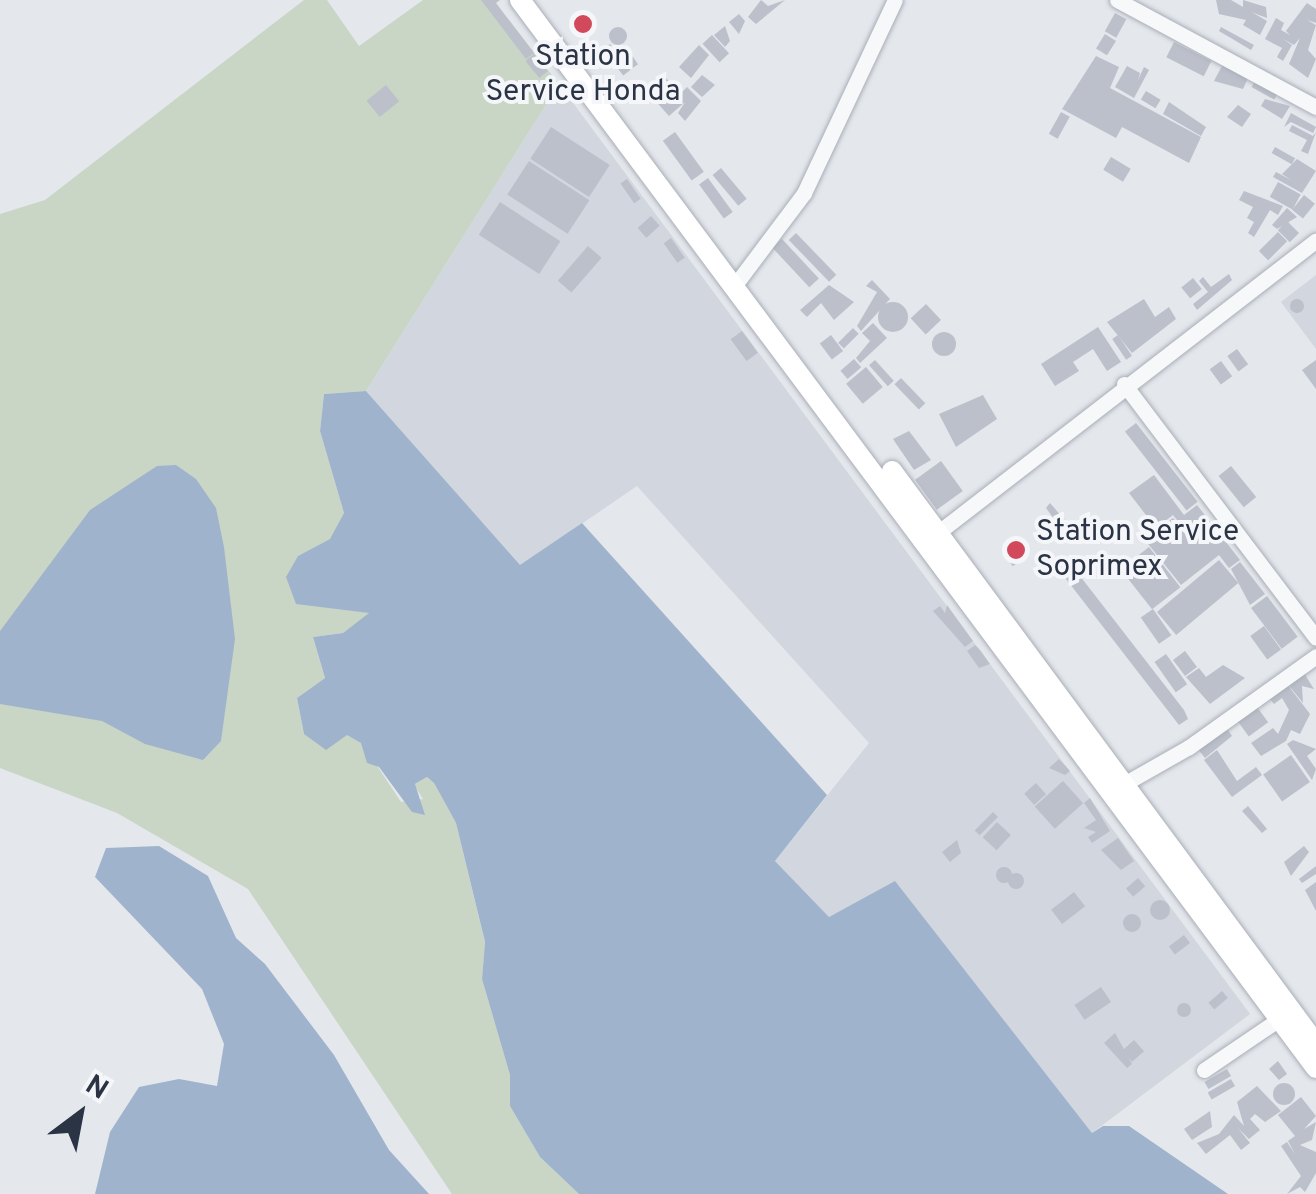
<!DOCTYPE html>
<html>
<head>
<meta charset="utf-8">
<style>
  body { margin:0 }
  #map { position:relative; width:1316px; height:1194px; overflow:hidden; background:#e4e7ec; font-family:Overpass,sans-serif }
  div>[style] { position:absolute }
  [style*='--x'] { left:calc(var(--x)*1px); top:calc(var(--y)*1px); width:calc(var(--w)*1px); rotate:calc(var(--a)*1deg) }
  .built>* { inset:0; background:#d2d6de }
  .green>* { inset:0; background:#c9d6c5 }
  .water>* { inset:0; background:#9fb4cc }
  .building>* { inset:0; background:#bbc0ca; transform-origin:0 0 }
  .round { border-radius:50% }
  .roads { filter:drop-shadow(0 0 2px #a9aeb7) drop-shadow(0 0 2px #a9aeb7) }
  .street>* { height:15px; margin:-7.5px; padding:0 7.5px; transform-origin:7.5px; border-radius:7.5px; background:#f7f8fa }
  .secondary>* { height:20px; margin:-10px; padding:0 10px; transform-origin:10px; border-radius:10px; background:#fff }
  .dots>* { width:28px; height:28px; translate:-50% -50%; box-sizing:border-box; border:5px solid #f4f6f9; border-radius:50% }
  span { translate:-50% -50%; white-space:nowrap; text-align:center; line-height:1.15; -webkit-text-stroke:8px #f4f6f9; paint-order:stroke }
  .poi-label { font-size:30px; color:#2b3445 }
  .left { translate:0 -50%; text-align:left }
  .north { position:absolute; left:30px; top:1064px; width:100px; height:100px; -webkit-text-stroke:8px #f4f6f9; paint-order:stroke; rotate:32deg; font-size:28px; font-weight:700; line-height:40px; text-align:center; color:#2b3445 }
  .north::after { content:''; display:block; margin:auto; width:35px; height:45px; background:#2b3445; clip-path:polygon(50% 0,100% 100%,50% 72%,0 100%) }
</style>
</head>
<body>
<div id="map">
  <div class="built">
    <i style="clip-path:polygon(559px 84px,1250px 1014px,1092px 1133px,895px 882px,829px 917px,775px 861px,869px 743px,637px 486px,520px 566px,366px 391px)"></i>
    <i style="clip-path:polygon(1316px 275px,1316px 349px,1281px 302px)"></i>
  </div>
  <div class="green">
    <i style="clip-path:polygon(304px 0,327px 0,359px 46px,423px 0,493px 0,559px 84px,366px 391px,324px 394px,320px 431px,344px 513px,331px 539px,298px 556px,370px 613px,343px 633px,313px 637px,325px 678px,297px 698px,304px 734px,347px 735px,362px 743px,401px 802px,423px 799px,414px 785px,427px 777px,434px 783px,456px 823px,485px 943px,482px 979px,510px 1075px,510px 1106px,540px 1157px,579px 1194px,452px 1194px,248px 889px,117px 813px,0 768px,0 214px,45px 200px)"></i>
  </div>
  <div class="water">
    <i style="clip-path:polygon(366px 391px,520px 565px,582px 523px,827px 795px,775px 861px,829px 917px,895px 881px,1092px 1133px,1103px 1126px,1129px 1126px,1228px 1194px,579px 1194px,540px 1157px,510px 1106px,510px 1075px,482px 979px,485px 942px,456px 823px,434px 783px,427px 777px,415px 784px,425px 815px,412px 812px,379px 767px,367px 763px,361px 743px,347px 735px,326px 750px,304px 734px,297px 698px,325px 678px,313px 637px,343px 633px,369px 613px,296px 604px,286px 577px,298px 556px,330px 539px,344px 513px,320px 431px,324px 394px)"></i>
    <i style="clip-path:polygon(176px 465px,196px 479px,216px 508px,224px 547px,235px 639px,221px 741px,203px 760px,145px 744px,102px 721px,0 704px,0 631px,90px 510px,157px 466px)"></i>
    <i style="clip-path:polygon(159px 846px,208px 876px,236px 938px,265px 964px,334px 1055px,389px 1150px,429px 1194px,95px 1194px,110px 1132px,139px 1087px,179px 1079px,217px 1086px,224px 1044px,202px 989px,95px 877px,106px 848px)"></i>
  </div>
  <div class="building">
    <i style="clip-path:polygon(481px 0,500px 0,496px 3px,534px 53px,526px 59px)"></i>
    <i style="clip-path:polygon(761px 0,768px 6px,785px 0,756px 24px,748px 17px)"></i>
    <i style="clip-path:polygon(1216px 0,1231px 0,1267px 21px,1260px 35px,1243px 25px,1246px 20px,1219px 14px)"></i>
    <i style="clip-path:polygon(1243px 0,1266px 7px,1267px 18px,1243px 9px)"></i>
    <i style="clip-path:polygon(1307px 3px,1316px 9px,1316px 23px,1307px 20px,1316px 25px,1308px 50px,1316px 59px,1308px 78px,1289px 64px,1300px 38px,1294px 45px,1283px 39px,1292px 45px,1283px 61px,1277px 57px,1282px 48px,1265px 39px,1276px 18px,1284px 23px,1281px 30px,1290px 35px,1286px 31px)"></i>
    <i style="left:1115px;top:13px;width:13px;height:21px;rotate:29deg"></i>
    <i style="clip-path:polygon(739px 14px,745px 21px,739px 34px,729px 22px)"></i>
    <i style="clip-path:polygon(725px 26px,730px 41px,725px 47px,714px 35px)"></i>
    <i style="clip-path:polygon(1221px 27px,1254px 45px,1251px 50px,1219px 31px)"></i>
    <i class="round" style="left:609px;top:27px;width:18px;height:18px"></i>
    <i style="left:1105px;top:34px;width:13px;height:17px;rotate:32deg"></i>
    <i style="left:712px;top:35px;width:25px;height:13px;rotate:47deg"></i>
    <i style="left:1174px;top:42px;width:42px;height:17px;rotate:27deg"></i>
    <i style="left:610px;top:44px;width:33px;height:9px;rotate:52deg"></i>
    <i style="clip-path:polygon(699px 45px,709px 55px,691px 78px,679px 67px)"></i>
    <i style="left:626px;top:47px;width:21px;height:9px;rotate:55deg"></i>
    <i style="left:534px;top:54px;width:22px;height:11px;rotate:51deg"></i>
    <i style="clip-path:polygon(1096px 56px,1119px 67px,1110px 88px,1201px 137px,1189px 163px,1122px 127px,1116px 138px,1062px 109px)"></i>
    <i style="clip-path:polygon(1223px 64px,1248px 78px,1243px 89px,1214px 81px)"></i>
    <i style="clip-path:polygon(1127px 66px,1140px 73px,1138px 80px,1144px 67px,1149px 70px,1134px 98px,1115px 87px)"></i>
    <i style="clip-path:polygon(702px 75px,715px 85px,702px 97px,691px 87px)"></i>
    <i style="clip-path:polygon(666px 78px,680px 94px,687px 87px,701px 101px,685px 121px,678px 113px,685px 102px,669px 116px,651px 96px)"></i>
    <i style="left:1255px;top:81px;width:26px;height:7px;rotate:29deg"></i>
    <i style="left:386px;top:85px;width:21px;height:25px;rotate:51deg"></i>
    <i style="left:1146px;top:91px;width:17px;height:10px;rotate:31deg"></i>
    <i style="clip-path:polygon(1265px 99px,1290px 106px,1282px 119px,1261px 106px)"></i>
    <i style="clip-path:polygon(1169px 102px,1206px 127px,1201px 136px,1163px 114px)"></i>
    <i style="clip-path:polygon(1238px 105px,1251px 114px,1242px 127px,1227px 117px)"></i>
    <i style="left:1061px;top:112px;width:10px;height:25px;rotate:29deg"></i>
    <i style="clip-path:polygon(1291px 113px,1316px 127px,1313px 133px,1291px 122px,1284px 127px)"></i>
    <i style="clip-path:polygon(1292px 125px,1313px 136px,1316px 132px,1308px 154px,1301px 151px,1307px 140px,1289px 131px)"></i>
    <i style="left:551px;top:127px;width:70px;height:38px;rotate:33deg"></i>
    <i style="left:675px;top:132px;width:49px;height:15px;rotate:54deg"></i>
    <i style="left:1275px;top:147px;width:23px;height:7px;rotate:29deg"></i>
    <i style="left:1111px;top:157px;width:23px;height:15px;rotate:31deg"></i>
    <i style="clip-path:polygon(1297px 159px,1316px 171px,1302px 193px,1273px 177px,1276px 172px,1291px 180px,1282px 174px)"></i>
    <i style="left:529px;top:161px;width:72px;height:40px;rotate:33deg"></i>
    <i style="left:721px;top:168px;width:40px;height:11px;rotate:50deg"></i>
    <i style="left:708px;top:178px;width:42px;height:11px;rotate:54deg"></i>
    <i style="left:627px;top:179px;width:24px;height:8px;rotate:55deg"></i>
    <i style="left:1278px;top:182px;width:26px;height:17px;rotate:29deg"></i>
    <i style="clip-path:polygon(1244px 191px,1283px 206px,1278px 215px,1270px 210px,1254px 237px,1248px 233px,1254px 222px,1247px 218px,1253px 207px,1239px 200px)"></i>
    <i style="left:1304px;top:195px;width:14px;height:19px;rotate:39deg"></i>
    <i style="left:500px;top:202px;width:72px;height:39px;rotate:33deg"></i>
    <i style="clip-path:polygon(1287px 208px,1297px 217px,1277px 229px,1272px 225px)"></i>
    <i style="left:651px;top:216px;width:13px;height:18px;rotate:48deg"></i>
    <i style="left:1287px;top:221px;width:17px;height:13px;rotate:45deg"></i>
    <i style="left:1278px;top:232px;width:13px;height:27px;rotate:45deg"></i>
    <i style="left:796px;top:233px;width:58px;height:10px;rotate:46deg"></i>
    <i style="left:671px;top:238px;width:24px;height:9px;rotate:55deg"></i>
    <i style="left:782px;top:239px;width:54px;height:13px;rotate:47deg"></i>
    <i style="left:588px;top:246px;width:18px;height:46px;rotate:41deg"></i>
    <i style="clip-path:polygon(1229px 274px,1232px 280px,1197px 310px,1193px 304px,1208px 292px,1199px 281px,1203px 277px,1211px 287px)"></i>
    <i style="left:1193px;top:278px;width:14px;height:15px;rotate:51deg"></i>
    <i style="clip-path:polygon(872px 280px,890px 299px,861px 331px,857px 326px,877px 292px,866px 286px)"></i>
    <i style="clip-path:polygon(829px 285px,854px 302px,834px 320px,821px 303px,807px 317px,800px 310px)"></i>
    <i class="round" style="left:1290px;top:299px;width:14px;height:14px"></i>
    <i style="clip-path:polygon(1144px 299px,1155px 317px,1169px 307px,1176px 319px,1132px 353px,1107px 322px)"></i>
    <i class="round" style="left:878px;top:302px;width:30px;height:30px"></i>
    <i style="left:926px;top:304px;width:22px;height:21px;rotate:47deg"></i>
    <i style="clip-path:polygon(873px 323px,887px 338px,860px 363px,856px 358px,870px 341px,862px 333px)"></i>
    <i style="clip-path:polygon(1098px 327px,1121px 362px,1107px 371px,1093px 349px,1073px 362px,1079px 371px,1055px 386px,1041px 364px)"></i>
    <i style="left:853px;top:328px;width:8px;height:21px;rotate:45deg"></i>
    <i style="left:742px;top:331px;width:27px;height:14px;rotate:54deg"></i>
    <i class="round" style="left:932px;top:332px;width:24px;height:24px"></i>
    <i style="left:831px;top:335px;width:20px;height:14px;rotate:53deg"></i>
    <i style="left:1118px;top:335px;width:25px;height:7px;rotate:56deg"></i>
    <i style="left:1237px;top:349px;width:19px;height:12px;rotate:54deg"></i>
    <i style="left:854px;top:359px;width:11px;height:18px;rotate:49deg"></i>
    <i style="left:875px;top:360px;width:28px;height:8px;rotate:48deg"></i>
    <i style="clip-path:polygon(1316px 360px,1316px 389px,1302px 370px)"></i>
    <i style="left:1221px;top:361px;width:19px;height:14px;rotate:54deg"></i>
    <i style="left:866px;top:367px;width:26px;height:26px;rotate:50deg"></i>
    <i style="left:901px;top:378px;width:35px;height:9px;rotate:46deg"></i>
    <i style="clip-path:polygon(983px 395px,997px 419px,956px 447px,939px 414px)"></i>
    <i style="left:1136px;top:423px;width:100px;height:14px;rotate:52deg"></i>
    <i style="clip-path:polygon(909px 431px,931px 460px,914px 470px,893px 439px)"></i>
    <i style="left:941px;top:461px;width:37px;height:32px;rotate:54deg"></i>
    <i style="left:1231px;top:466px;width:40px;height:16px;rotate:51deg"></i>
    <i style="clip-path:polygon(1154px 475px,1184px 515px,1197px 505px,1240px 560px,1229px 568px,1219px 555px,1181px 585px,1145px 540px,1173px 518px,1193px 540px,1173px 515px,1156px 528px,1129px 493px)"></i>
    <i style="clip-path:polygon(1050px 503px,1069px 525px,1064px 533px,1046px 508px)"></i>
    <i style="left:1149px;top:547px;width:51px;height:36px;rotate:52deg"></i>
    <i style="left:1023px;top:549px;width:9px;height:18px;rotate:58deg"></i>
    <i style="clip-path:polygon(1066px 558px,1184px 710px,1188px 719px,1179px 725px,1056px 566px)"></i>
    <i style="left:1219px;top:560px;width:30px;height:81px;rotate:50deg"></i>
    <i style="clip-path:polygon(1240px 562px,1265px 594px,1250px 605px,1231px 569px)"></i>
    <i style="left:1267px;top:596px;width:51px;height:20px;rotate:53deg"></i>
    <i style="clip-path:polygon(947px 605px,973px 641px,965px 647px,933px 611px,940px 606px,945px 613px)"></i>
    <i style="left:1153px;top:609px;width:32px;height:15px;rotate:55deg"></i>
    <i style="left:1264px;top:626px;width:29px;height:17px;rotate:54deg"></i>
    <i style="clip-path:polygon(975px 645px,980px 650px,990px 664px,979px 668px,967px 651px)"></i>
    <i style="left:1185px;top:651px;width:20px;height:15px;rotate:53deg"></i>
    <i style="left:1166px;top:654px;width:37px;height:14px;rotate:55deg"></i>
    <i style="clip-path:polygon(1223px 665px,1245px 678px,1210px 704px,1186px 677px,1199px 668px,1206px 677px)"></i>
    <i style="clip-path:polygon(1302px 670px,1314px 689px,1302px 686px,1303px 703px,1286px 682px)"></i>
    <i style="clip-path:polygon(1287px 684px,1310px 714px,1300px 734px,1291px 730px,1286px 741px,1261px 756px,1251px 743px,1273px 728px,1278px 734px,1289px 710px,1282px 698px,1274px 704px,1266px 694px)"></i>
    <i style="left:1257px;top:707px;width:19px;height:24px;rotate:54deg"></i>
    <i style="clip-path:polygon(1226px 727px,1232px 736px,1205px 758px,1197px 748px)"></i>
    <i style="clip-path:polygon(1293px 740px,1316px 749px,1307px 756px,1316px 769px,1312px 780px,1287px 744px)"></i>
    <i style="clip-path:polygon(1217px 750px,1237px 781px,1256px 767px,1262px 775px,1232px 797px,1204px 760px)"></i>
    <i style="left:1291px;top:755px;width:33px;height:34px;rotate:55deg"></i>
    <i style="clip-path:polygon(1059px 759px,1070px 771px,1065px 775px,1049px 768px)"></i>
    <i style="left:1063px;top:781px;width:30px;height:38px;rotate:48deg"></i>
    <i style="left:1036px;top:783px;width:15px;height:16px;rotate:48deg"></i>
    <i style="clip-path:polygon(1090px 798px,1110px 831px,1092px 843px,1088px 837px,1096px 832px,1084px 828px,1096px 820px,1084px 803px)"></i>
    <i style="clip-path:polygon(1248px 806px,1267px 829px,1262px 833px,1242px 811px)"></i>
    <i style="left:993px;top:812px;width:7px;height:26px;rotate:45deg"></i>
    <i style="left:997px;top:822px;width:19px;height:21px;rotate:43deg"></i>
    <i style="clip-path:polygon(1118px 838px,1134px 861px,1121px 870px,1101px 850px)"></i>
    <i style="clip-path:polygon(957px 840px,961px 853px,950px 862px,942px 852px)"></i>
    <i style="clip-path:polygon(1304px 846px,1309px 852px,1291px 876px,1284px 862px)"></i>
    <i style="clip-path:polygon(1316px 857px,1316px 874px,1302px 883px,1299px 879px,1316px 866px)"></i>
    <i class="round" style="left:996px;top:867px;width:16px;height:16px"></i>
    <i class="round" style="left:1008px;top:873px;width:16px;height:16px"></i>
    <i style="left:1138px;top:878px;width:11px;height:16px;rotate:49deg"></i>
    <i style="clip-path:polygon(1316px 882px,1316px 911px,1305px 890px)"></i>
    <i style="left:1074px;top:892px;width:18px;height:29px;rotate:52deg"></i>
    <i class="round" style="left:1150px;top:900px;width:20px;height:20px"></i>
    <i class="round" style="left:1123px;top:914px;width:18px;height:18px"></i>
    <i style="left:1184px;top:935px;width:10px;height:19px;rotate:53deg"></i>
    <i style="left:1101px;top:987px;width:18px;height:32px;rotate:56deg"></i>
    <i style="left:1222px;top:991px;width:9px;height:18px;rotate:49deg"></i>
    <i class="round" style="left:1177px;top:1003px;width:14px;height:14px"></i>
    <i style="clip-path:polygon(1115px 1033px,1132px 1064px,1127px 1068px,1104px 1043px)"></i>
    <i style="left:1134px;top:1040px;width:15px;height:16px;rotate:48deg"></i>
    <i style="clip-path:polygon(1278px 1061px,1287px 1074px,1279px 1080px,1269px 1069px)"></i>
    <i style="left:1227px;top:1069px;width:8px;height:26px;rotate:60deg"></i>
    <i style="left:1231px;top:1079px;width:8px;height:27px;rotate:60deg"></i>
    <i class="round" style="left:1273px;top:1083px;width:22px;height:22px"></i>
    <i style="clip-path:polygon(1257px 1086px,1281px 1111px,1265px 1122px,1255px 1114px,1250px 1119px,1260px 1130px,1249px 1139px,1238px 1128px,1250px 1143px,1241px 1150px,1230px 1135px,1206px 1154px,1197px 1143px,1219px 1134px,1234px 1115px,1244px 1126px,1237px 1102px)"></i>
    <i style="clip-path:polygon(1301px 1097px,1316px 1116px,1304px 1129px,1316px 1122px,1312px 1140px,1300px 1145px,1316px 1152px,1316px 1173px,1305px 1192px,1300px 1187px,1287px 1194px,1301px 1176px,1281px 1146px,1287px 1142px,1295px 1154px,1288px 1141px,1295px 1136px,1278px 1115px)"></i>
    <i style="clip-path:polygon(1210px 1111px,1212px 1127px,1192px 1140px,1184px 1129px)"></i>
  </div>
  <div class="roads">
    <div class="street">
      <i style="--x:1117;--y:0;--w:226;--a:28.3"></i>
      <i style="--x:735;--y:285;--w:115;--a:-53.1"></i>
      <i style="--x:804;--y:193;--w:213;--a:-64.8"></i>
      <i style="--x:1124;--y:384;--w:318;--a:52.9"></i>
      <i style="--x:940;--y:531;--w:475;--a:-37.7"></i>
      <i style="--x:1115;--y:789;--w:85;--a:-29.6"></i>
      <i style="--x:1189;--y:747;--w:156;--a:-35.6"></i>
      <i style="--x:1204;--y:1070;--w:91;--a:-34.2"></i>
    </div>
    <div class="secondary">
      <i style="--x:520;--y:0;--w:1332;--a:53.3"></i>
      <i style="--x:892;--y:471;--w:713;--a:53.5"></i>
    </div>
  </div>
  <div class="dots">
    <i style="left:583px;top:24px;background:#d1495b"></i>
    <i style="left:1016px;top:550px;background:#d1495b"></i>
  </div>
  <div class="poi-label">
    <span style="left:583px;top:75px">Station<br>Service Honda</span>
    <span class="left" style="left:1036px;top:550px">Station Service<br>Soprimex</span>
  </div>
  <div class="north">N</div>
</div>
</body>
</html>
